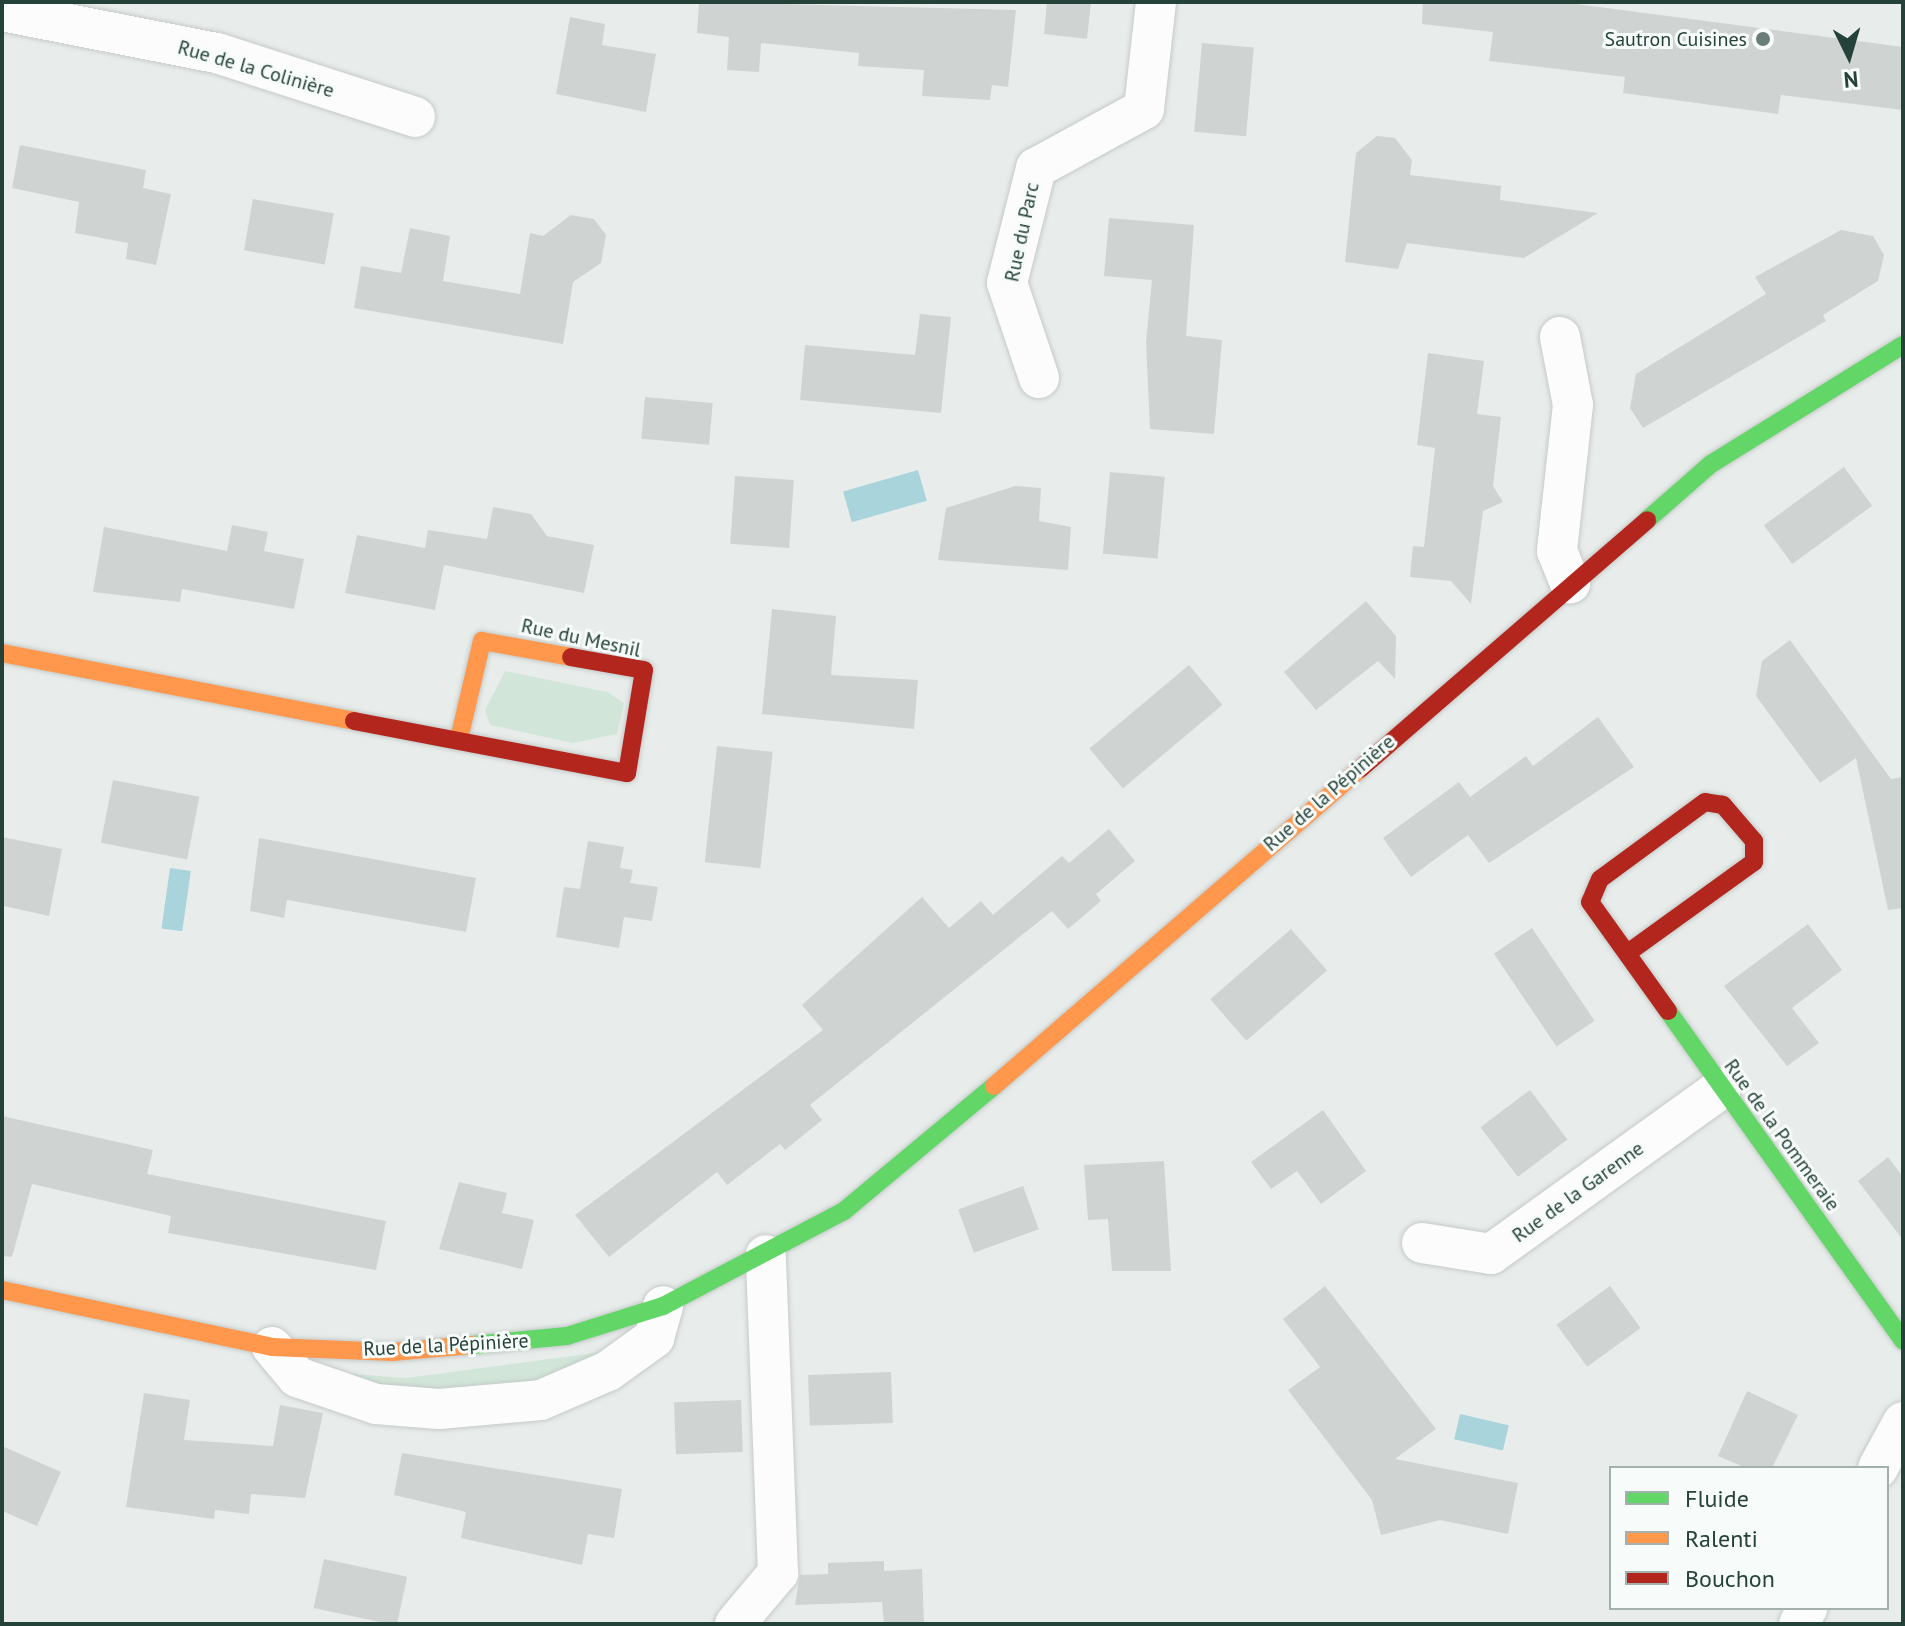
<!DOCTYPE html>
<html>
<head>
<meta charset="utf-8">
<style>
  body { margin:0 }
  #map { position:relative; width:1905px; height:1626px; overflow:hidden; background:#e8edeb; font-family:"PT Sans",sans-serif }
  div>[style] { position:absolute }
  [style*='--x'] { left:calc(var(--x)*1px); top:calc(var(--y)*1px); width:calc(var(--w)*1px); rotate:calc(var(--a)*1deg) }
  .green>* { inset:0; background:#d1e6d8 }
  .water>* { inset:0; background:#a9d4db; transform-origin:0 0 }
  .building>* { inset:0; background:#cfd4d2; transform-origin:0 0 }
  .roads { filter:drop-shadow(0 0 2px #c5cac8) drop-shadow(0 0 2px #c5cac8) }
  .street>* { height:40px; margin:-20px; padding:0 20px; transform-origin:20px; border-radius:20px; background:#fcfcfc }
  .fast>* { height:18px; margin:-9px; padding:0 9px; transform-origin:9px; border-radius:9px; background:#63d668 }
  .slow>* { height:18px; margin:-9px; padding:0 9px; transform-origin:9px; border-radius:9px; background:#ff974d }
  .jam>* { height:18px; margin:-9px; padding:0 9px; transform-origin:9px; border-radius:9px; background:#b3261e }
  .dots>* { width:22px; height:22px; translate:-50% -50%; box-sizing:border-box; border:4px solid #f7fbf9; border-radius:50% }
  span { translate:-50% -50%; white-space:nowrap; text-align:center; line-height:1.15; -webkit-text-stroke:6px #f7fbf9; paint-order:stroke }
  .poi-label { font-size:20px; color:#24423a }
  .right { translate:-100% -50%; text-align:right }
  .street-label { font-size:20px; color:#24423a }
  .frame { position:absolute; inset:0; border:4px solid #24423a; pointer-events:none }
  .legend { position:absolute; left:1609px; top:1466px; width:280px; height:144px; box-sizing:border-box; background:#f7fbf9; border:2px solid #a3b1ad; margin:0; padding:10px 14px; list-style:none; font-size:24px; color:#24423a }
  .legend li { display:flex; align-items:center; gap:16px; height:40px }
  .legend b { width:40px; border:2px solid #a3b1ad }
  .north { position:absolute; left:1809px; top:16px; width:80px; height:80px; -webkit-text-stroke:6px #f7fbf9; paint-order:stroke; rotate:175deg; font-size:22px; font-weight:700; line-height:32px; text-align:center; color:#24423a }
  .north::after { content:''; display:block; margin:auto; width:28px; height:36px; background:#24423a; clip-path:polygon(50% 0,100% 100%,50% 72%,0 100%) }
</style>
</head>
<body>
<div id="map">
  <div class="green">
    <i style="clip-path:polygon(505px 671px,607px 692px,624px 703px,617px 734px,573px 743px,490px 725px,485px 710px)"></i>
    <i style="clip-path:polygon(610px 1351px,563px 1375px,486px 1390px,388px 1390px,340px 1373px,406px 1378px)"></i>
  </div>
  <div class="water">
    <i style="left:918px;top:470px;width:32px;height:78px;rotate:74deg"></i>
    <i style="left:170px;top:868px;width:21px;height:61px;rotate:8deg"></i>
    <i style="left:1460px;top:1414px;width:50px;height:26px;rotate:13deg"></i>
  </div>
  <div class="building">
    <i style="clip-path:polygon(699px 2px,1016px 10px,1008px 87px,992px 85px,990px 100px,922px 96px,924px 70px,858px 66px,859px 53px,761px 43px,759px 72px,727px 70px,729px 37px,697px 33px)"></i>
    <i style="clip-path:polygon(1047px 2px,1091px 2px,1087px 39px,1044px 34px)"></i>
    <i style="clip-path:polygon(1423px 2px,1561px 2px,1903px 47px,1903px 110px,1781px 95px,1778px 114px,1623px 93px,1625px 77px,1489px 61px,1493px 32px,1422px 24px)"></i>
    <i style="clip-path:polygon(570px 17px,605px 24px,602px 45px,656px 54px,646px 112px,556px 94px)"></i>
    <i style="left:1202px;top:43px;width:52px;height:89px;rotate:5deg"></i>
    <i style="clip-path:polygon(1377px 136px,1395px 138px,1412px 160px,1410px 175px,1501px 186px,1500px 200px,1598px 213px,1524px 258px,1407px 243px,1398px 269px,1345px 262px,1356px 153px)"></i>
    <i style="clip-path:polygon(20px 145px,146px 170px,143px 188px,171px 194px,156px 265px,126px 259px,128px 243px,75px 233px,79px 202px,12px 188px)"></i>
    <i style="left:253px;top:199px;width:82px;height:52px;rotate:10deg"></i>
    <i style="clip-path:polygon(571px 215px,594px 219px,606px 235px,601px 263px,573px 282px,563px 344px,354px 308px,361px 266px,401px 273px,410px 228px,450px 236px,443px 281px,520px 294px,530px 233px,543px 236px)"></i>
    <i style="clip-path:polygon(1109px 218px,1194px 225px,1186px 336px,1222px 340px,1214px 434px,1150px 429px,1146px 342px,1152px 280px,1104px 276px)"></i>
    <i style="clip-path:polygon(1841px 230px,1873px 236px,1884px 255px,1878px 281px,1823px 315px,1826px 321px,1643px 428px,1630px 408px,1636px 374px,1766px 294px,1755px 277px)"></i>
    <i style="clip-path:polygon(920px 314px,951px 317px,941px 413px,800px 400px,805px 345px,915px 355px)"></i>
    <i style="clip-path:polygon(1428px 353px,1484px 361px,1477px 414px,1501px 417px,1493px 486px,1503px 502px,1483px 511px,1471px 604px,1451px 581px,1410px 577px,1413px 546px,1424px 547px,1435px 448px,1417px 445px)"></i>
    <i style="left:645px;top:397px;width:68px;height:42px;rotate:5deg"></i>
    <i style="left:1844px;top:467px;width:48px;height:99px;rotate:54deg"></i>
    <i style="left:1110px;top:472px;width:55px;height:82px;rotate:5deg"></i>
    <i style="left:735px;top:476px;width:59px;height:68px;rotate:4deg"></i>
    <i style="clip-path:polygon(1015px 486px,1041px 488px,1039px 521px,1071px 527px,1068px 570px,938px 560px,946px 508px)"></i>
    <i style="clip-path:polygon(493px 507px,531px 514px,547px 536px,594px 545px,584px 593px,444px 565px,435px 610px,345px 593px,357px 535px,425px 548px,428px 530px,487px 539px)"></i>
    <i style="clip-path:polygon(232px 525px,268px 532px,264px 551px,304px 559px,294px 609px,182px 589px,180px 602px,93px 592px,104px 527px,227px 551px)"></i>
    <i style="clip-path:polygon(1366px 601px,1396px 636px,1395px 679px,1378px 661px,1316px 710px,1284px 672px)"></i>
    <i style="clip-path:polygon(772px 609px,836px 616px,831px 675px,918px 680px,914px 729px,762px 714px)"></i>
    <i style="clip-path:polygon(1790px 640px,1891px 779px,1903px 777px,1903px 908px,1888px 910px,1856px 758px,1820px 783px,1756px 696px,1762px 661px)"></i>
    <i style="left:1189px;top:665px;width:52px;height:130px;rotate:50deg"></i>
    <i style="clip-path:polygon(1598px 717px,1634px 767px,1489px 863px,1468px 835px,1411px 877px,1383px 838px,1459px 782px,1470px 797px,1526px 756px,1533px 766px)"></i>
    <i style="left:717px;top:746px;width:56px;height:117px;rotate:6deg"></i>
    <i style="left:113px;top:780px;width:88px;height:64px;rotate:11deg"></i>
    <i style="clip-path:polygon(1109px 829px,1135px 861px,1096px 894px,1101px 901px,1068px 929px,1052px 911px,810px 1105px,822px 1120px,785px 1150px,780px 1144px,727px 1185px,717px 1172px,609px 1257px,575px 1215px,823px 1030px,802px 1005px,922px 897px,949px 928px,981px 901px,993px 915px,1062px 856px,1069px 863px)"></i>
    <i style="clip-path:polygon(2px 837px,62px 849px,49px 916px,4px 906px)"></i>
    <i style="clip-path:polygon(259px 838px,476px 878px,466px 932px,287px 900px,284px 918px,250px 911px)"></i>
    <i style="clip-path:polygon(588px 841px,624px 847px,620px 868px,633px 870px,630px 883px,658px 887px,652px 921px,624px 917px,619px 948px,556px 937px,564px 887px,580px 889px)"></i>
    <i style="clip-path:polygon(1808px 924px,1842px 970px,1792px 1008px,1819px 1043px,1787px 1066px,1724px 986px)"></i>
    <i style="left:1532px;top:928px;width:112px;height:46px;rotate:56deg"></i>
    <i style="left:1291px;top:929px;width:55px;height:107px;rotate:49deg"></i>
    <i style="left:1530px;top:1090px;width:62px;height:62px;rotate:53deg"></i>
    <i style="clip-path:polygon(1323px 1110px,1366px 1171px,1321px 1204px,1297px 1171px,1271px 1189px,1251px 1162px)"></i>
    <i style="clip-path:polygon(2px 1116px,153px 1150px,147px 1174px,386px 1221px,376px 1270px,168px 1233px,171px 1216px,32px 1184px,12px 1257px,2px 1256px)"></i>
    <i style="clip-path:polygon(1888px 1157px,1903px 1177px,1903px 1240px,1858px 1181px)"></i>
    <i style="clip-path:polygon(1164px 1161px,1171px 1271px,1112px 1271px,1108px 1219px,1088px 1220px,1084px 1165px)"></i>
    <i style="clip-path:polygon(459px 1182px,507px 1193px,502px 1213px,534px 1220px,522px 1269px,439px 1249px)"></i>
    <i style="left:1023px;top:1186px;width:46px;height:69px;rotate:70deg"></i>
    <i style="clip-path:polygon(1325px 1286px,1436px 1429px,1395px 1459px,1518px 1483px,1508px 1534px,1440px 1520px,1381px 1535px,1372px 1500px,1288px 1390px,1320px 1367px,1283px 1319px)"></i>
    <i style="left:1610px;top:1286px;width:52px;height:66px;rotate:54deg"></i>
    <i style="left:891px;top:1372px;width:51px;height:83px;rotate:88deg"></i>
    <i style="clip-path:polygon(1747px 1391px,1798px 1415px,1772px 1468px,1746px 1468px,1718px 1456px)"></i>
    <i style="clip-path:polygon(144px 1393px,190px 1400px,184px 1440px,273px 1446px,280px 1405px,323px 1413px,305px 1498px,251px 1494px,249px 1514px,215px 1510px,214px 1519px,126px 1507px)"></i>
    <i style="left:741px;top:1400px;width:52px;height:67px;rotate:88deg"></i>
    <i style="clip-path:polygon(2px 1446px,61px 1472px,37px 1526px,2px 1511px)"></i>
    <i style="clip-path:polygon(402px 1453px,622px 1489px,614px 1538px,588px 1534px,582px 1565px,461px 1538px,466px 1512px,394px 1495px)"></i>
    <i style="left:324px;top:1559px;width:85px;height:50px;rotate:12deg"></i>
    <i style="clip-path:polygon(884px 1561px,884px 1571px,922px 1569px,924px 1624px,884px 1624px,882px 1602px,795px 1605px,800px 1575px,828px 1574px,828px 1563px)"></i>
  </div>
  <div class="roads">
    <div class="street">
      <i style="--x:2;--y:11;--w:219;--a:11.1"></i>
      <i style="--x:217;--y:53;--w:208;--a:17.9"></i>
      <i style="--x:1560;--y:337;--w:69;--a:79.2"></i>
      <i style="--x:1573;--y:405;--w:147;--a:96.3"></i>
      <i style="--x:1557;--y:551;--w:35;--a:68"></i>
      <i style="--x:1039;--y:378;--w:100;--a:-108.6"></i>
      <i style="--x:1007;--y:283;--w:119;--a:-75.8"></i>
      <i style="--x:1036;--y:168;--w:123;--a:-28.6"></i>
      <i style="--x:1144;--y:109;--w:108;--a:-83.6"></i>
      <i style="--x:1422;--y:1243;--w:70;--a:9.1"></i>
      <i style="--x:1491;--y:1254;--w:283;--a:-35.7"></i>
      <i style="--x:272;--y:1347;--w:39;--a:50"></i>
      <i style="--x:297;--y:1377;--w:83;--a:18.9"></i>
      <i style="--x:376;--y:1404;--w:63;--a:4.5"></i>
      <i style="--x:439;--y:1409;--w:102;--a:-5"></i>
      <i style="--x:541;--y:1400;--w:73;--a:-23.4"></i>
      <i style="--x:608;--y:1371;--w:57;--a:-35.7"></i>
      <i style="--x:654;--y:1338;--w:33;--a:-74"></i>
      <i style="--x:1878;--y:1468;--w:52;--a:-61.5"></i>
      <i style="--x:735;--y:1624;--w:67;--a:-49.9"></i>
      <i style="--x:778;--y:1573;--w:318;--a:-92.2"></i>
      <i style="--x:1799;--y:1624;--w:18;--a:-63"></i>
    </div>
    <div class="fast">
      <i style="--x:1647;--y:520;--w:85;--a:-41.2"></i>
      <i style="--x:1711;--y:464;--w:226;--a:-31.8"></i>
      <i style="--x:1668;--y:1011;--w:405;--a:54.5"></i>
      <i style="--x:472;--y:1345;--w:95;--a:-5.4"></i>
      <i style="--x:567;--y:1336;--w:101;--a:-17.4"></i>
      <i style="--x:663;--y:1306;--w:204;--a:-27.7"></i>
      <i style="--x:844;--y:1211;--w:195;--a:-39.8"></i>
    </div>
    <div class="slow">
      <i style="--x:2;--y:653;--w:359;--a:10.9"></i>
      <i style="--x:459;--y:739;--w:101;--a:-76.8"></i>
      <i style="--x:482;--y:641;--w:90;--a:10.2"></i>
      <i style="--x:994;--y:1086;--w:484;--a:-40.9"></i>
      <i style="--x:2;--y:1290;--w:276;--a:11.9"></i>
      <i style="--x:272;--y:1347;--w:120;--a:2.4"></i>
      <i style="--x:392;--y:1352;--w:80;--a:-5"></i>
    </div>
    <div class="jam">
      <i style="--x:354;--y:721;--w:278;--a:10.8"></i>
      <i style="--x:627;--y:773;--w:104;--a:-80.6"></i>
      <i style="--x:644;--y:670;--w:74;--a:-169.9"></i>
      <i style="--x:1360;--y:769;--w:380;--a:-40.9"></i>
      <i style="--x:1629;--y:952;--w:154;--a:-35.8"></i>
      <i style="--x:1754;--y:862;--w:21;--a:-90"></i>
      <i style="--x:1754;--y:841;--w:48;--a:-130.7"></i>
      <i style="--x:1723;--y:805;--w:18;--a:-171"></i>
      <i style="--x:1705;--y:802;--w:130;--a:143.7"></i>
      <i style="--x:1600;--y:879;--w:25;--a:113"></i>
      <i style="--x:1590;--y:902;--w:134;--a:54.4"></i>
    </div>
  </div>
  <div class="dots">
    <i style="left:1763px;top:39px;background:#697e78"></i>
  </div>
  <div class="poi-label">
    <span class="right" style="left:1747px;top:39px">Sautron Cuisines</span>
  </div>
  <div class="street-label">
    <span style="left:256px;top:69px;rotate:16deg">Rue de la Colinière</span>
    <span style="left:1022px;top:232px;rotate:-78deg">Rue du Parc</span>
    <span style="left:581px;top:638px;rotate:12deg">Rue du Mesnil</span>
    <span style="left:1329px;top:793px;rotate:-41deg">Rue de la Pépinière</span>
    <span style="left:1782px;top:1135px;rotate:54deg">Rue de la Pommeraie</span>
    <span style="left:1578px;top:1192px;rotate:-36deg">Rue de la Garenne</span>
    <span style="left:446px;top:1345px;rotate:-3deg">Rue de la Pépinière</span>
  </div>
  <div class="frame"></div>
  <ul class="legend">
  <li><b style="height:10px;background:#63d668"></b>Fluide</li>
  <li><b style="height:10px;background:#ff974d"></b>Ralenti</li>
  <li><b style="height:10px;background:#b3261e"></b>Bouchon</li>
  </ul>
  <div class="north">N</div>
</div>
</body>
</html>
